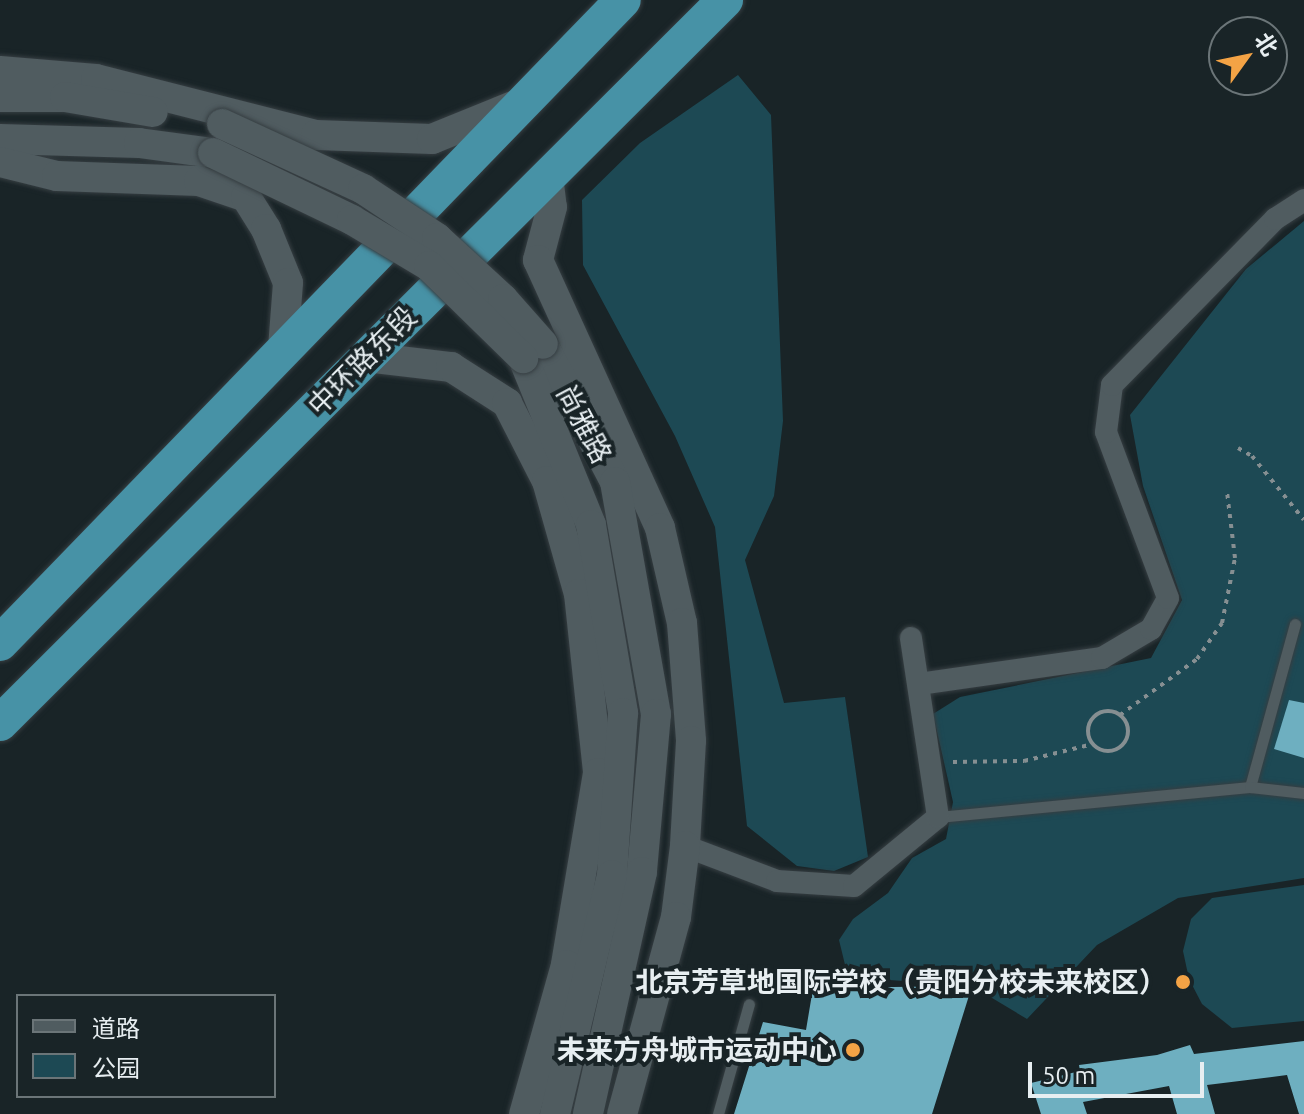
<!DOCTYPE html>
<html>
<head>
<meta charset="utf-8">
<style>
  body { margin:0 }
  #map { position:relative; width:1304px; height:1114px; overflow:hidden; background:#192427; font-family:Ubuntu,"Noto Sans SC",sans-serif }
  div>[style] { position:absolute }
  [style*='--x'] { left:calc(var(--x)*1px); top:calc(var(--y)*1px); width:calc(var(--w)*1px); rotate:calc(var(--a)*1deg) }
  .green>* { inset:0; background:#1d4954 }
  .building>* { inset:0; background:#6eafc0 }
  .path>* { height:4px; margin-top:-2px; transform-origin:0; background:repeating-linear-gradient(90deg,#868f92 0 4px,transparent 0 10px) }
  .path>.ring { margin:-2px; padding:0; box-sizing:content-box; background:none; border:4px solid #868f92; border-radius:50% }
  .roads { filter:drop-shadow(0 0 2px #363e42) drop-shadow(0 0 2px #363e42) }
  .service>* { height:11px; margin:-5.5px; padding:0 5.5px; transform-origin:5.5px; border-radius:5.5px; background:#505c60 }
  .minor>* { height:22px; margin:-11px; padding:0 11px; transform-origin:11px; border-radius:11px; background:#505c60 }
  .secondary>* { height:30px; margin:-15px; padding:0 15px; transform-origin:15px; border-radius:15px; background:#505c60 }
  .trunk>* { height:36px; margin:-18px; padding:0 18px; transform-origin:18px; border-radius:18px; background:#4792a6 }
  .bridges { filter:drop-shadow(0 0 2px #363e42) drop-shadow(0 0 2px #363e42) }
  .secondary-bridge>* { height:30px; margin:-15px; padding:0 15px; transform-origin:15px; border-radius:15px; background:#505c60 }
  .dots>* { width:22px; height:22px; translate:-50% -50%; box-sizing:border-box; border:4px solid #192427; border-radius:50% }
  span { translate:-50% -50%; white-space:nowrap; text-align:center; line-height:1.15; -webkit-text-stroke:8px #192427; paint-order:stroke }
  .street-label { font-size:28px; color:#e7eef1 }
  .poi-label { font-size:28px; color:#e7eef1; font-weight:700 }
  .right { translate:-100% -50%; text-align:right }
  .legend { position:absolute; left:16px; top:994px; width:260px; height:104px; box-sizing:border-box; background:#192427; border:2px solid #6b7578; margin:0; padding:10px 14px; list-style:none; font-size:24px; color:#e7eef1 }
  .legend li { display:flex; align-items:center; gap:16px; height:40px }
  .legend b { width:40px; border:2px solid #6b7578 }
  .north { position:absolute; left:1208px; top:16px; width:80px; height:80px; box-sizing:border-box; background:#192427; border:2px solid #6b7578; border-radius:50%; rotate:57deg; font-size:22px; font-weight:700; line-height:32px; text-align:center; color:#e7eef1 }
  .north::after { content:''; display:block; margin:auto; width:28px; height:36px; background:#f4a345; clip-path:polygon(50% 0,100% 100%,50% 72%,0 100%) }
  .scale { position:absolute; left:1028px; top:1062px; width:176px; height:36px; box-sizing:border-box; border:4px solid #e7eef1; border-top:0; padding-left:10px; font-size:24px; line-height:28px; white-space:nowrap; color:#e7eef1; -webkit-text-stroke:6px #192427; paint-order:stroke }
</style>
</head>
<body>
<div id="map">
  <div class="green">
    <i style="clip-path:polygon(738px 75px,771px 115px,783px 421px,774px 496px,745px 560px,784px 703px,845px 697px,868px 857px,834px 871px,797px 866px,747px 826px,715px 527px,675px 436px,583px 265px,582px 200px,640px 143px)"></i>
    <i style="clip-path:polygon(1304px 221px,1304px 878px,1178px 898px,1097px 945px,1027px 1019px,972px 986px,848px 977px,839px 940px,853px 919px,888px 893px,912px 858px,946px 839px,953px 802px,933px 714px,960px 697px,1151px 658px,1182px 600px,1143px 486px,1130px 415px,1246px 269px)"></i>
    <i style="clip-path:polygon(1304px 885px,1304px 1021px,1232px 1028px,1202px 1004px,1189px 979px,1183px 951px,1191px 919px,1212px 898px)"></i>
  </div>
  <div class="building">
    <i style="clip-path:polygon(1289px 700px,1304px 703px,1304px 758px,1274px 749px)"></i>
    <i style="clip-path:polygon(972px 986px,932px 1114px,734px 1114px,763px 1022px,806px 1030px,813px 988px)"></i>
    <i style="clip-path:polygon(1304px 1041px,1304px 1114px,1299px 1114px,1287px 1075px,1207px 1085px,1215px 1114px,1177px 1114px,1169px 1086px,1083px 1102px,1087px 1114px,1041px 1114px,1031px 1083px,1080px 1071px,1079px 1065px,1157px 1055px,1190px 1045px,1194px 1054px)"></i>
  </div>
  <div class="path">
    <i style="--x:1238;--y:448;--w:16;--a:30"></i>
    <i style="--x:1252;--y:456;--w:82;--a:50.9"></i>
    <i class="ring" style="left:1088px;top:711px;width:36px;height:36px"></i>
    <i style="--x:1120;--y:715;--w:95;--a:-36"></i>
    <i style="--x:1197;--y:659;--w:44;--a:-55.2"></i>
    <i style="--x:1222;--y:623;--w:66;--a:-78.7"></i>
    <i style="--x:1235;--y:558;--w:66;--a:-96.9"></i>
    <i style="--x:953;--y:762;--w:71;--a:-0.8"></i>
    <i style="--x:1024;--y:761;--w:71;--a:-13.8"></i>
  </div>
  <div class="roads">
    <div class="service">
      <i style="--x:1250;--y:787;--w:169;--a:-74.6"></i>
      <i style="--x:938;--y:817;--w:313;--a:-5.5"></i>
      <i style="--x:1250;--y:787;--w:54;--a:6.3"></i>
      <i style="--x:718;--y:1114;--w:114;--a:-74.3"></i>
    </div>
    <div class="minor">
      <i style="--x:919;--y:684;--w:185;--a:-8.1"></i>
      <i style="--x:1102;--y:658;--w:57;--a:-30.6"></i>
      <i style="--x:1151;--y:629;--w:35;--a:-61"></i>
      <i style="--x:1168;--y:598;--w:177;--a:-110.5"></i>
      <i style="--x:1106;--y:432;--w:47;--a:-82.7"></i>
      <i style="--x:1112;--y:385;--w:233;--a:-45.5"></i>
      <i style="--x:1275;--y:219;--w:35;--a:-33"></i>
      <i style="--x:685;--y:846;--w:98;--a:20.8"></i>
      <i style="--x:777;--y:881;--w:77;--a:3.7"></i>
      <i style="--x:854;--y:886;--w:109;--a:-39.4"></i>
      <i style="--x:938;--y:817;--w:181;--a:-98.6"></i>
    </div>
    <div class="secondary">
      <i style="--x:0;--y:71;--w:96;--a:4.8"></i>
      <i style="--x:96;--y:79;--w:227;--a:14.3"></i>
      <i style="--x:316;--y:135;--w:116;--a:2"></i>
      <i style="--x:432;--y:139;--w:93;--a:-22.1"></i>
      <i style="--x:0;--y:97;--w:65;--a:0"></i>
      <i style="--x:65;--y:97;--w:89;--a:9.7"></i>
      <i style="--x:0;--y:139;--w:139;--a:1.6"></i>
      <i style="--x:139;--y:143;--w:75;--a:7.7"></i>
      <i style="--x:0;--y:162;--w:59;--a:13.8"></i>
      <i style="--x:57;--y:176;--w:142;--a:2"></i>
      <i style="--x:199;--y:181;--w:50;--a:18.8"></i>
      <i style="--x:246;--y:197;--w:38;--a:58"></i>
      <i style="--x:266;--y:229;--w:58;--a:67.8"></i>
      <i style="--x:288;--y:283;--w:65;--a:94.4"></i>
      <i style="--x:548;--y:176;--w:31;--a:83"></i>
      <i style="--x:552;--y:207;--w:55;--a:104.8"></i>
      <i style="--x:538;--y:260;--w:294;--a:65.5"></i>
      <i style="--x:660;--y:528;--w:98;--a:77"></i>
      <i style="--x:682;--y:623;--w:118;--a:85.6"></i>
      <i style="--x:691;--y:741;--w:105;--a:93.3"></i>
      <i style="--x:685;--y:846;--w:72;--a:97.2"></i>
      <i style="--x:676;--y:917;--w:204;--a:105.3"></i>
      <i style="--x:543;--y:344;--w:156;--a:62.4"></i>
      <i style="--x:615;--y:482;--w:236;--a:80"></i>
      <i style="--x:656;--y:714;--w:159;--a:95.1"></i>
      <i style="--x:642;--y:872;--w:248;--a:102.6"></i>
      <i style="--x:366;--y:357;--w:86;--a:6.7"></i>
      <i style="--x:451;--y:367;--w:67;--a:32.7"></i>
      <i style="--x:507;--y:403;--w:88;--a:62.9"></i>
      <i style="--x:547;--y:481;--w:117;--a:74.2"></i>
      <i style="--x:579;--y:594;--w:180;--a:83.9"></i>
      <i style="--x:598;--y:773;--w:195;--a:99.5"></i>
      <i style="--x:566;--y:965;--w:155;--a:105.7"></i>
      <i style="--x:523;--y:358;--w:180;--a:67.8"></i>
      <i style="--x:591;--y:525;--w:191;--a:80.3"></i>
      <i style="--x:623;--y:713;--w:162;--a:93.9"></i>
      <i style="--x:612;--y:875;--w:246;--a:103.4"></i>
    </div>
    <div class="trunk">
      <i style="--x:0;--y:643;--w:895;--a:-45.91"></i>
      <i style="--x:0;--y:723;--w:1024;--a:-44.92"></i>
    </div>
  </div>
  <div class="bridges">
    <div class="secondary-bridge">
      <i style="--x:222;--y:124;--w:155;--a:24.7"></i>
      <i style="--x:363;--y:189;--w:89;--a:33.5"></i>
      <i style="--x:437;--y:238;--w:90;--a:42.7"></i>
      <i style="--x:503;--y:299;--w:60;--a:48.4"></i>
      <i style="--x:213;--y:153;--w:154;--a:25.7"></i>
      <i style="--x:352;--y:220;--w:90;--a:30.9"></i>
      <i style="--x:429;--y:266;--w:132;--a:44.4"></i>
    </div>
  </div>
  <div class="dots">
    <i style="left:1183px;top:982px;background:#f4a345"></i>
    <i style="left:853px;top:1050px;background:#f4a345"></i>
  </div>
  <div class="street-label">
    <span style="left:362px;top:361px;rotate:-45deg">中环路东段</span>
    <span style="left:584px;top:424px;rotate:62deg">尚雅路</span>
  </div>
  <div class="poi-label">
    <span class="right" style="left:1167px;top:982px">北京芳草地国际学校（贵阳分校未来校区）</span>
    <span class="right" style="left:837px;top:1050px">未来方舟城市运动中心</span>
  </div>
  <ul class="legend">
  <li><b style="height:10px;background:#505c60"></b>道路</li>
  <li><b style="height:22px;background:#1d4954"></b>公园</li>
  </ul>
  <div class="north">北</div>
  <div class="scale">50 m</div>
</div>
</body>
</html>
